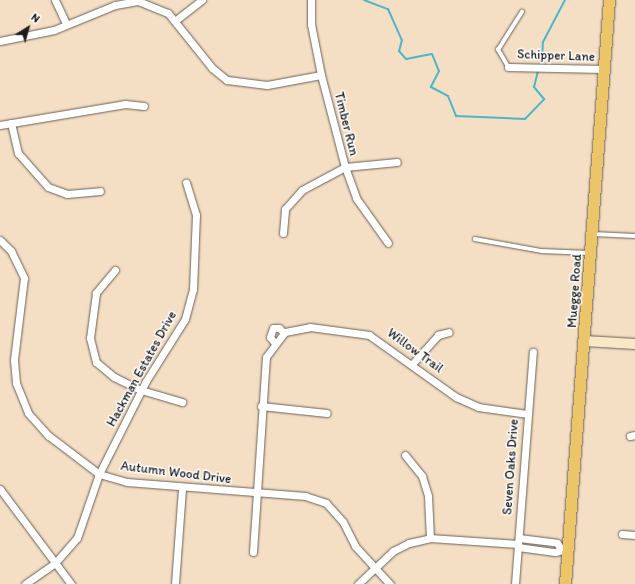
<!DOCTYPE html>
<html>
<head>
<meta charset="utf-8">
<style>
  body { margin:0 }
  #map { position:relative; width:635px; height:584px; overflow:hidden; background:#f5dfc4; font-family:Itim,sans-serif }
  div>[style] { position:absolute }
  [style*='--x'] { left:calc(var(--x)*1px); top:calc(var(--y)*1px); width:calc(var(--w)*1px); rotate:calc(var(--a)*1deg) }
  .stream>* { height:2px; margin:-1px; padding:0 1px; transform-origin:1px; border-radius:1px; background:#4cb6c9 }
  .roads { filter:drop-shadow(0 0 1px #686057) drop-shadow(0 0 1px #686057) }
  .lane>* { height:3.5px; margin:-1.75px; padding:0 1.75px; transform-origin:1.75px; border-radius:1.75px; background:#fff }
  .street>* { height:7px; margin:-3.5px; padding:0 3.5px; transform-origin:3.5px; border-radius:3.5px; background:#fff }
  .secondary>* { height:10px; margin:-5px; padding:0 5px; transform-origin:5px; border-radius:5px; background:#f8e8c3 }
  .primary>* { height:11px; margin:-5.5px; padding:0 5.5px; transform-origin:5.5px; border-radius:5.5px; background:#edc569 }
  span { translate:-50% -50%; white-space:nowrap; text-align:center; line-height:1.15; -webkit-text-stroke:3px #fff; paint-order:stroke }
  .street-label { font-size:13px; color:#1c1c1c }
  .north { position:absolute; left:8px; top:8px; width:40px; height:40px; -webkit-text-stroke:3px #fff; paint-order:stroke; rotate:37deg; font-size:11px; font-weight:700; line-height:16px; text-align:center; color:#1c1c1c }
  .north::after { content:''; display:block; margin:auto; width:14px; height:18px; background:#1c1c1c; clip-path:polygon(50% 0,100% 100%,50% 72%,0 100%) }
</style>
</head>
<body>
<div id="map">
  <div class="stream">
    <i style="--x:364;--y:0;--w:26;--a:21"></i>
    <i style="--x:388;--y:9;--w:34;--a:66"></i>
    <i style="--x:402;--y:40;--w:11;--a:105"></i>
    <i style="--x:399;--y:51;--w:11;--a:49"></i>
    <i style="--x:406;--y:59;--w:26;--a:-11"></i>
    <i style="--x:432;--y:54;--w:18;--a:68"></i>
    <i style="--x:439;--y:71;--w:18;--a:117"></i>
    <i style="--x:431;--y:87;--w:19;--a:28"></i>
    <i style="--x:448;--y:96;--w:22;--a:68"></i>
    <i style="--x:456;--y:116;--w:69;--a:2.5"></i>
    <i style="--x:525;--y:119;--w:28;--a:-46"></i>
    <i style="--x:544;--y:99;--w:16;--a:-130"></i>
    <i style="--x:534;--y:87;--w:16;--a:-76"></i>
    <i style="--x:542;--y:59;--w:17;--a:-87"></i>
    <i style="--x:543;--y:42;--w:47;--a:-62.4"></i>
  </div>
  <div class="roads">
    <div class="lane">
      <i style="--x:508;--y:67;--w:20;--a:-120"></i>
      <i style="--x:498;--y:50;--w:45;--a:-57.7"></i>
      <i style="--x:593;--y:234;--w:42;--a:2.7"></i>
      <i style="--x:475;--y:239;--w:68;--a:10.2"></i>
      <i style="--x:542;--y:251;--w:47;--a:2.4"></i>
    </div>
    <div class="street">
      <i style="--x:55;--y:0;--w:26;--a:65"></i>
      <i style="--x:311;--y:0;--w:24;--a:90"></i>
      <i style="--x:311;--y:24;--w:52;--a:78.9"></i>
      <i style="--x:321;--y:75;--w:95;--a:75.4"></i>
      <i style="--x:345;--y:167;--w:33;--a:70"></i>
      <i style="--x:356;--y:198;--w:55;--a:54.6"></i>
      <i style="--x:176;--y:20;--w:33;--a:-38"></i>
      <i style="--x:0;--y:41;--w:55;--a:-11.5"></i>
      <i style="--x:54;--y:30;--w:66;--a:-22.3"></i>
      <i style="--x:115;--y:5;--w:23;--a:-10"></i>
      <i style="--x:138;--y:1;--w:32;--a:22"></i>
      <i style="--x:168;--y:13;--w:70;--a:51.3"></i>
      <i style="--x:212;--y:68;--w:19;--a:39"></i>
      <i style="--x:227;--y:80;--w:40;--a:7.1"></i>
      <i style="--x:267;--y:85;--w:55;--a:-10.5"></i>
      <i style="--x:508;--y:67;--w:95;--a:1.2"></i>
      <i style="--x:11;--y:123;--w:31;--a:77"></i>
      <i style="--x:18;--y:153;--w:45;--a:48.6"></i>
      <i style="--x:48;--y:187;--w:20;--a:20"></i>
      <i style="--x:67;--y:194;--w:33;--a:-5"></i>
      <i style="--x:0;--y:125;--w:127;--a:-9.5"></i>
      <i style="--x:125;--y:104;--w:19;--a:6"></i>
      <i style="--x:283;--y:233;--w:24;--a:-85"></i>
      <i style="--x:285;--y:209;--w:25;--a:-48"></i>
      <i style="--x:302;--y:190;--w:49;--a:-28.1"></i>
      <i style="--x:345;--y:167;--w:52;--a:-5.5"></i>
      <i style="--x:0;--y:240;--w:16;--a:45"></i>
      <i style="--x:11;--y:251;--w:30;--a:64"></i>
      <i style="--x:24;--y:278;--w:83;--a:97"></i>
      <i style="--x:14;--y:360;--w:23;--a:85"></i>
      <i style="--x:16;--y:383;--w:32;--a:68"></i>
      <i style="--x:28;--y:413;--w:31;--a:48"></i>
      <i style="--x:49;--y:436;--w:63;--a:37.2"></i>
      <i style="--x:99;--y:474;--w:29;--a:16"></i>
      <i style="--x:127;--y:482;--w:179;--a:4.5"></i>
      <i style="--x:305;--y:496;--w:22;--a:18"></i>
      <i style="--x:326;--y:503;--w:25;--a:48"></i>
      <i style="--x:343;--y:522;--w:27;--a:63"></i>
      <i style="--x:355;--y:546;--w:52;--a:47.4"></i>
      <i style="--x:115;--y:270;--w:30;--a:130"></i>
      <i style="--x:96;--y:293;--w:45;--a:97.6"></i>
      <i style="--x:90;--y:338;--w:25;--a:76"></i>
      <i style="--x:96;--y:362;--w:23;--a:40"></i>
      <i style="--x:114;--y:377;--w:30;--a:26"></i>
      <i style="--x:141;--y:390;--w:43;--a:16.3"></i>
      <i style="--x:274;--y:342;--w:6;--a:-129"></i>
      <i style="--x:270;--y:337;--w:9;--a:-72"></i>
      <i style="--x:273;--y:328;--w:6;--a:0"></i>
      <i style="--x:279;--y:328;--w:7;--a:45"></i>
      <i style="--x:413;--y:363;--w:38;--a:-48"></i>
      <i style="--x:438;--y:335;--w:11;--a:-15"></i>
      <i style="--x:261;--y:406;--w:66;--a:6.1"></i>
      <i style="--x:630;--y:436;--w:5;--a:-11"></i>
      <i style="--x:405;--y:455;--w:27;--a:51"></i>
      <i style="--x:422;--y:476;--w:21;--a:73"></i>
      <i style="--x:428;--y:496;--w:42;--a:87.3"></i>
      <i style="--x:0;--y:489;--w:119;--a:53.2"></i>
      <i style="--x:622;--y:534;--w:13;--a:4"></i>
      <i style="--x:519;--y:538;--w:38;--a:7"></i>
      <i style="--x:557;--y:543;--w:7;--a:56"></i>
      <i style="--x:518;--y:547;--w:37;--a:8"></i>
      <i style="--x:555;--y:552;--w:12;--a:-14"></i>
      <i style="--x:253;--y:552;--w:195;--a:-86.2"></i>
      <i style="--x:266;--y:357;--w:31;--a:-53"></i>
      <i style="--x:285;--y:332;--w:25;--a:-11"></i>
      <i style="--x:310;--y:327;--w:60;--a:7.7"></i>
      <i style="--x:369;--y:335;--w:107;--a:35.5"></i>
      <i style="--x:456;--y:397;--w:24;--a:24"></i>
      <i style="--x:478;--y:407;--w:49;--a:8.1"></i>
      <i style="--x:25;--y:584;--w:37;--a:-35"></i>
      <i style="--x:55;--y:563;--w:33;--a:-49"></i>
      <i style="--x:77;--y:538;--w:68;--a:-71"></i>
      <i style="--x:99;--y:474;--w:104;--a:-63.2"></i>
      <i style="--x:146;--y:381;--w:73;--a:-57.8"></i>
      <i style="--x:185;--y:319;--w:31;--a:-75"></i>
      <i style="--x:193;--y:289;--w:74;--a:-87.7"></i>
      <i style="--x:196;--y:215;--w:34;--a:-107"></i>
      <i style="--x:175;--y:584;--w:96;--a:-85.8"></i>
      <i style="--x:358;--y:584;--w:48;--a:-43.3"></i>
      <i style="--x:393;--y:551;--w:18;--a:-27"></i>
      <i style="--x:409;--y:543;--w:22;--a:-13"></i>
      <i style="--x:430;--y:538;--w:88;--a:3.9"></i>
      <i style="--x:515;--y:584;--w:233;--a:-85.6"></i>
    </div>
    <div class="secondary">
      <i style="--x:585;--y:341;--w:50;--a:3.4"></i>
    </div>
    <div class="primary">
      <i style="--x:565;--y:584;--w:586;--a:-85.69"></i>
    </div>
  </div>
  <div class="street-label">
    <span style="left:556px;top:56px;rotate:2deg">Schipper Lane</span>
    <span style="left:346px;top:124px;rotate:76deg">Timber Run</span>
    <span style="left:575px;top:291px;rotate:-86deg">Muegge Road</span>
    <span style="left:415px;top:351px;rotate:36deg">Willow Trail</span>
    <span style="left:142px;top:369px;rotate:-61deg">Hackman Estates Drive</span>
    <span style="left:511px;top:467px;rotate:-86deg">Seven Oaks Drive</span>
    <span style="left:176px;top:473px;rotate:7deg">Autumn Wood Drive</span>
  </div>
  <div class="north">N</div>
</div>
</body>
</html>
